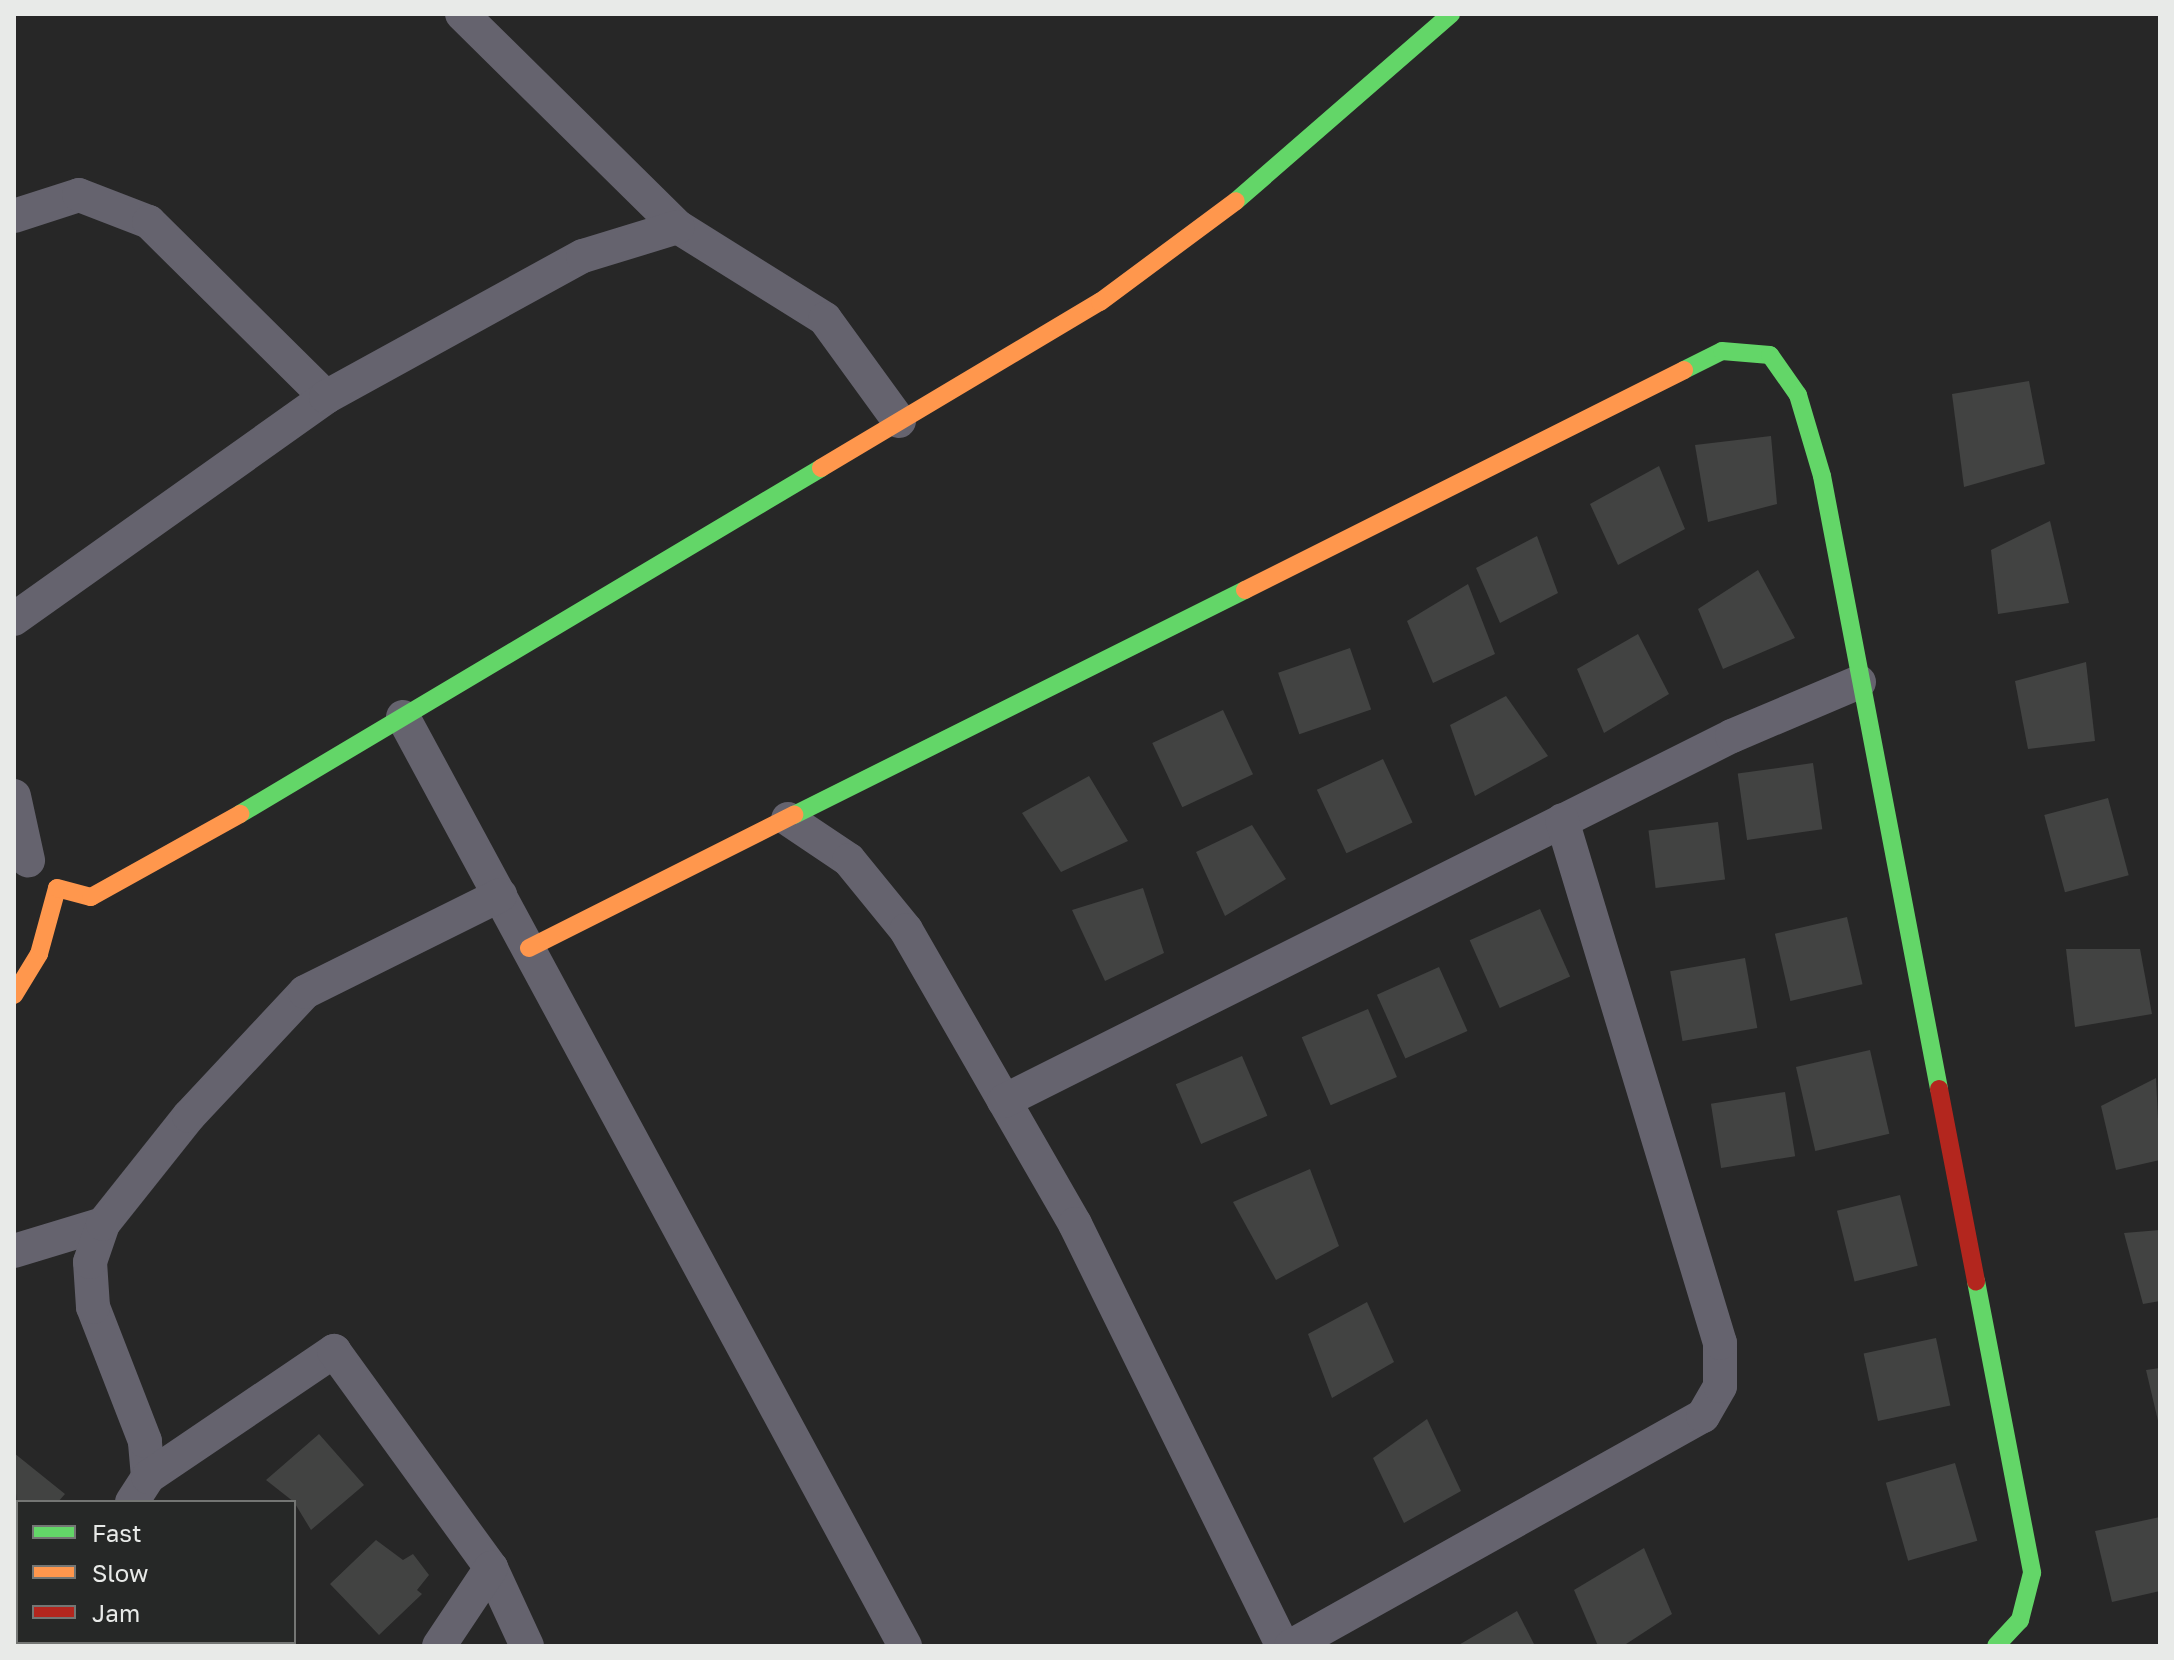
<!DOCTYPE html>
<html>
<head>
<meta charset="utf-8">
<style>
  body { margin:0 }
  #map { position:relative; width:2174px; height:1660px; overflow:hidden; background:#272727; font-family:"Golos Text",sans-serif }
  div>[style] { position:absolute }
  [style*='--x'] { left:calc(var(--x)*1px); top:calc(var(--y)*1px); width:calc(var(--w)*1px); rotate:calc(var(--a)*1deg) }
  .building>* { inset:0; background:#424342; transform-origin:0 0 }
  .street>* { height:34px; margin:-17px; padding:0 17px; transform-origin:17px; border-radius:17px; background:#65636e }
  .fast>* { height:18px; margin:-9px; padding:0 9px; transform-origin:9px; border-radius:9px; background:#63d668 }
  .slow>* { height:18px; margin:-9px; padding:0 9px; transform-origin:9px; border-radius:9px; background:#ff974d }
  .jam>* { height:18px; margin:-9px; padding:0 9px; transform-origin:9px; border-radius:9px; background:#b3261e }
  span { translate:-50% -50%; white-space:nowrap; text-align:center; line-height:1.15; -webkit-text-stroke:7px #262827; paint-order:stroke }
  .frame { position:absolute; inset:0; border:16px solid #e8eae8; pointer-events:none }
  .legend { position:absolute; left:16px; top:1500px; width:280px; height:144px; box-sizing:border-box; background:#262827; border:2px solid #747674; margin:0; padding:10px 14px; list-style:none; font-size:24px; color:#e8eae8 }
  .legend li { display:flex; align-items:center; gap:16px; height:40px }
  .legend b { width:40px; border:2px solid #747674 }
</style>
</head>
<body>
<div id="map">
  <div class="building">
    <i style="clip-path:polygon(2029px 381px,2045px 464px,1964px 487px,1952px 394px)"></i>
    <i style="clip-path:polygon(1771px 436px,1777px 504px,1708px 522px,1695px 445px)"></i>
    <i style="clip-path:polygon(1659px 466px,1685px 529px,1618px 565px,1590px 504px)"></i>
    <i style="clip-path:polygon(2050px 521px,2069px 603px,1998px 614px,1991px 550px)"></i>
    <i style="clip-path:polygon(1537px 536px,1558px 593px,1500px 623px,1476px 568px)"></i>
    <i style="clip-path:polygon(1758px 570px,1795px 638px,1723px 669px,1698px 609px)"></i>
    <i style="clip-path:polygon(1468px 584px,1495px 654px,1433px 683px,1407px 621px)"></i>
    <i style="clip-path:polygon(1638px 634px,1669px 694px,1604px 733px,1577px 669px)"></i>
    <i style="left:1350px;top:648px;width:65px;height:76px;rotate:71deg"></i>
    <i style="clip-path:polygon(2086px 662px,2095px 741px,2028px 749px,2015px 681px)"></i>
    <i style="clip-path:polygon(1506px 696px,1548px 756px,1475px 796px,1450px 725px)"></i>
    <i style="left:1223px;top:710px;width:71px;height:78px;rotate:65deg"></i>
    <i style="left:1383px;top:759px;width:70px;height:73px;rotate:65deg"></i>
    <i style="left:1813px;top:763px;width:67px;height:76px;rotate:82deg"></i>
    <i style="clip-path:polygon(1089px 776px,1128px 841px,1061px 872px,1022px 813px)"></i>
    <i style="left:2108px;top:798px;width:80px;height:66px;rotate:75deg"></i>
    <i style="left:1718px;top:822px;width:58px;height:70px;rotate:83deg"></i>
    <i style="clip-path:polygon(1252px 825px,1286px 879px,1225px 916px,1196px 852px)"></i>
    <i style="clip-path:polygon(1143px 888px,1164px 953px,1105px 981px,1072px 910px)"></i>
    <i style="left:1540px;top:909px;width:74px;height:77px;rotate:66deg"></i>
    <i style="left:1847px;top:917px;width:69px;height:74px;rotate:77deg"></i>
    <i style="clip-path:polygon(2066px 949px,2140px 949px,2152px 1014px,2075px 1027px)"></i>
    <i style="left:1745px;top:958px;width:71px;height:76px;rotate:80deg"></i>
    <i style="left:1439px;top:967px;width:70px;height:68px;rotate:66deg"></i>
    <i style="left:1368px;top:1009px;width:74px;height:72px;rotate:67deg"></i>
    <i style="left:1870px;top:1050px;width:86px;height:76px;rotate:77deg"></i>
    <i style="left:1242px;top:1056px;width:65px;height:72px;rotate:67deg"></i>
    <i style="clip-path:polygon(2156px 1078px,2160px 1160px,2116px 1170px,2101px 1106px)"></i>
    <i style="left:1785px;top:1092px;width:65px;height:75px;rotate:81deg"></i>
    <i style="clip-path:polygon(1310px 1169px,1339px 1246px,1276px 1280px,1233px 1202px)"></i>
    <i style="left:1900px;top:1195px;width:73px;height:65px;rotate:76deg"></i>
    <i style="clip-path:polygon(2160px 1230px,2160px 1301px,2143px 1304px,2124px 1233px)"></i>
    <i style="clip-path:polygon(1367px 1302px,1394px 1362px,1332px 1398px,1308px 1334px)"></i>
    <i style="left:1936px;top:1338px;width:69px;height:74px;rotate:78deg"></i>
    <i style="clip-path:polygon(2160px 1368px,2160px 1425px,2159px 1425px,2146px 1370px)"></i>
    <i style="clip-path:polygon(1427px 1419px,1461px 1491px,1404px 1523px,1373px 1458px)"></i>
    <i style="clip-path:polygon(319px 1434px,364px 1485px,311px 1530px,294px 1502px,266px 1480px)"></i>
    <i style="clip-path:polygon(14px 1453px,65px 1494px,58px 1502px,18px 1502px,18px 1533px)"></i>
    <i style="left:1955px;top:1463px;width:81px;height:72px;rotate:74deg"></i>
    <i style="clip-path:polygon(2160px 1517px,2160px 1591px,2112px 1602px,2095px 1531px)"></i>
    <i style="clip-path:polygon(376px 1540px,403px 1560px,413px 1554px,429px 1575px,417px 1590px,422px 1594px,379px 1635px,330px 1584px)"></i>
    <i style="clip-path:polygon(1644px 1548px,1672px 1614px,1623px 1646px,1598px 1646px,1574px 1590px)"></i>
    <i style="clip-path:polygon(1517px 1611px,1535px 1646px,1457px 1646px)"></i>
    <i style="clip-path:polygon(183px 1642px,244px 1642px,180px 1646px)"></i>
  </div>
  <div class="street">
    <i style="--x:462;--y:14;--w:303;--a:44.6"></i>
    <i style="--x:678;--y:227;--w:173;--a:32"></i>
    <i style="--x:825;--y:319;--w:126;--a:54"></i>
    <i style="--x:14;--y:216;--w:68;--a:-17.9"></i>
    <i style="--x:79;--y:195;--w:75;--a:21.1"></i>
    <i style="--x:149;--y:222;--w:249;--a:44.7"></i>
    <i style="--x:14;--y:619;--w:383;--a:-35.4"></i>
    <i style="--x:326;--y:397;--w:293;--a:-28.8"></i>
    <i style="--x:583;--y:256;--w:99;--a:-17"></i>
    <i style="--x:403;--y:717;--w:1056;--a:61.61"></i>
    <i style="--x:14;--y:796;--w:66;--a:77.7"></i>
    <i style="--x:788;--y:819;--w:73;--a:33.9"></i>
    <i style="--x:849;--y:860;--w:90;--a:50.8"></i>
    <i style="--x:906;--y:930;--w:339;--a:60.1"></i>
    <i style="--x:1075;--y:1224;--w:470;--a:63.8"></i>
    <i style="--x:1004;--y:1101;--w:814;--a:-26.63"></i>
    <i style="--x:1732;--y:736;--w:138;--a:-23"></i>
    <i style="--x:14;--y:1251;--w:93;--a:-16.9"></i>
    <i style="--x:148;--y:1477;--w:36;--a:-95"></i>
    <i style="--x:145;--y:1441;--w:144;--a:-111.2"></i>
    <i style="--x:93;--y:1307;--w:45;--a:-93.8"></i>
    <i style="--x:90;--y:1262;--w:40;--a:-71.1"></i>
    <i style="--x:103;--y:1224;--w:138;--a:-51.5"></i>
    <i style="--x:189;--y:1116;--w:170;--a:-46.9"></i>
    <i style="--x:305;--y:992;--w:218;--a:-26.4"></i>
    <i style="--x:132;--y:1502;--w:30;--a:-57"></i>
    <i style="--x:148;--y:1477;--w:225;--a:-34.1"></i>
    <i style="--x:334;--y:1351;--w:268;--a:54.1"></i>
    <i style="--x:491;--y:1568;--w:86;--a:65.2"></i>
    <i style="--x:36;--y:1646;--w:5;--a:-53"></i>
    <i style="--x:439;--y:1646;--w:94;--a:-56.3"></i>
    <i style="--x:1291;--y:1646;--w:472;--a:-29.2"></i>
    <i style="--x:1703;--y:1416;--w:34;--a:-60"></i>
    <i style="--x:1720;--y:1386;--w:43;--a:-90"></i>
    <i style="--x:1720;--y:1343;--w:546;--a:-106.81"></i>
  </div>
  <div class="fast">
    <i style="--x:1236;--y:201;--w:285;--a:-41"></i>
    <i style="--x:1684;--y:370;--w:42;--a:-26.6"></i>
    <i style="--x:1722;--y:351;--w:48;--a:4.8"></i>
    <i style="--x:1770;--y:355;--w:49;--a:55"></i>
    <i style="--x:1798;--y:395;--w:84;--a:73.5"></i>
    <i style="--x:1822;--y:476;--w:624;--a:79.19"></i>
    <i style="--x:240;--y:814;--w:676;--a:-30.77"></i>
    <i style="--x:794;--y:815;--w:504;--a:-26.51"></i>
    <i style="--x:1976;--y:1281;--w:297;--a:79.1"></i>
    <i style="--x:2032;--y:1573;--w:49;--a:104.3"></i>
    <i style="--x:2020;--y:1620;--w:35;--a:133"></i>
  </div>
  <div class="slow">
    <i style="--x:821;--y:468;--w:325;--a:-30.8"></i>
    <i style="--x:1100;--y:302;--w:169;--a:-36.6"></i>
    <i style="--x:1245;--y:590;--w:491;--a:-26.6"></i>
    <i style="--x:529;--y:948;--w:297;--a:-26.7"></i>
    <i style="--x:14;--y:995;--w:48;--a:-58.6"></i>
    <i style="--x:39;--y:954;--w:68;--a:-74.7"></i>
    <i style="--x:57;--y:888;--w:35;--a:15"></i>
    <i style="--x:91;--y:897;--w:171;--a:-29.1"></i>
  </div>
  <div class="jam">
    <i style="--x:1939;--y:1089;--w:196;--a:79.1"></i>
  </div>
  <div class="frame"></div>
  <ul class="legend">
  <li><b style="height:10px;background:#63d668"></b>Fast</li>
  <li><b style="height:10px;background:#ff974d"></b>Slow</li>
  <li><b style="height:10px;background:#b3261e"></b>Jam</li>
  </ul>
</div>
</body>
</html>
